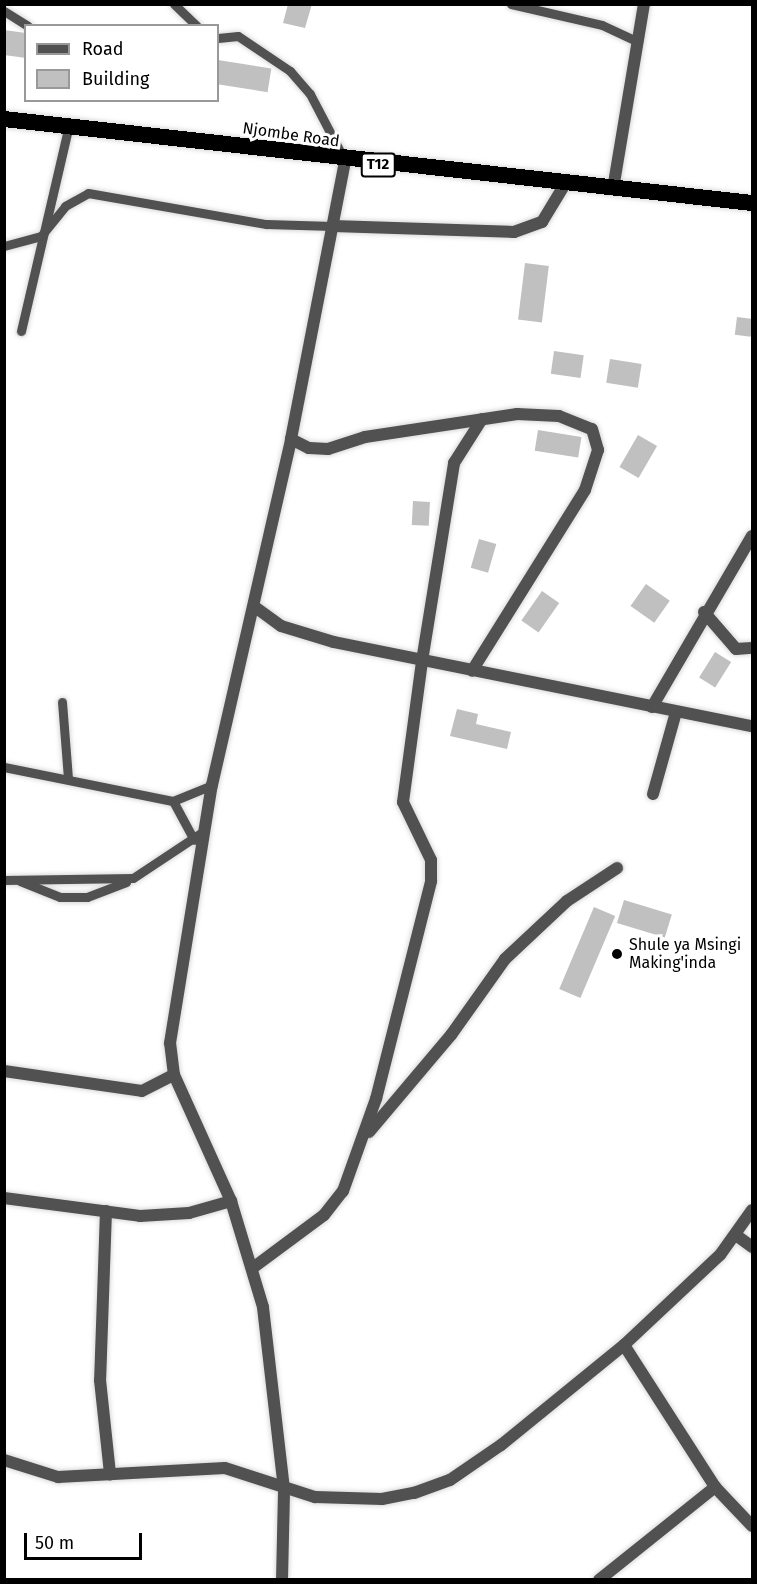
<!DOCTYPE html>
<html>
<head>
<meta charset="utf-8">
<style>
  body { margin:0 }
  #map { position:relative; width:757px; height:1584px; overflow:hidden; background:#fff; font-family:"Fira Sans",sans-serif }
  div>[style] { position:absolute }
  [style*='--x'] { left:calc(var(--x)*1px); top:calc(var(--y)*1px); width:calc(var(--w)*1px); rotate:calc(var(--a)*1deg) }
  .building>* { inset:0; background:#c0c0c0; transform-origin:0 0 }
  .roads { filter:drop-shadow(0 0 2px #dbdbdb) drop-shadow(0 0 2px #dbdbdb) }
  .service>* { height:9px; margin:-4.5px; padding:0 4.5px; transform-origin:4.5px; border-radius:4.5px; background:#515151 }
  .minor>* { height:12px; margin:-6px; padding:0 6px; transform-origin:6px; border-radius:6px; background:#515151 }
  .trunk>* { height:16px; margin:-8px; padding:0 8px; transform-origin:8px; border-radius:8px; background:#000 }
  .dots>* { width:16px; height:16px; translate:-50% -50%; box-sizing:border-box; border:3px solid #fff; border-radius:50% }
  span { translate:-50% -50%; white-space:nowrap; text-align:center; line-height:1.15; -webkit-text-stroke:6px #fff; paint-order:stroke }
  .shield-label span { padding:2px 4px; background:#fff; border:2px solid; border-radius:4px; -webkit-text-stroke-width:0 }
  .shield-label { font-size:15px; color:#000; font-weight:700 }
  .street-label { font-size:16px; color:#000 }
  .poi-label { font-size:16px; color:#000 }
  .left { translate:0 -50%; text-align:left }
  .frame { position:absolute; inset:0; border:6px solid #000; pointer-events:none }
  .legend { position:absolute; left:24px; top:24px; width:195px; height:78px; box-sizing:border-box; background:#fff; border:2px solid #999; margin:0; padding:8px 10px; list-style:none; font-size:18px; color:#000 }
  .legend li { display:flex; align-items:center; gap:12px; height:30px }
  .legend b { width:30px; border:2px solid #999 }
  .scale { position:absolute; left:24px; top:1533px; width:118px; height:27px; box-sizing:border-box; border:3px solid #000; border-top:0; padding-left:8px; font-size:18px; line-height:21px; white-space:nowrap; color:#000; -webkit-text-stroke:4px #fff; paint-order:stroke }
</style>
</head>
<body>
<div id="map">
  <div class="building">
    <i style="clip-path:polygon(288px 4px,312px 4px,305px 28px,283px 23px)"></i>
    <i style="clip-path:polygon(4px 30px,26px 33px,26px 58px,4px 55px)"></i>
    <i style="left:218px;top:60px;width:54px;height:24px;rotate:9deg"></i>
    <i style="left:525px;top:263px;width:24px;height:57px;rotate:7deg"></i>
    <i style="left:737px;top:317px;width:16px;height:18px;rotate:7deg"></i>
    <i style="left:554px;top:351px;width:30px;height:23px;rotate:8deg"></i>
    <i style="left:610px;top:359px;width:32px;height:24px;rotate:9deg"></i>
    <i style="left:538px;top:430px;width:44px;height:21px;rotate:9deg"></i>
    <i style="left:638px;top:435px;width:22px;height:37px;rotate:30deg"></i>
    <i style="left:413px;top:501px;width:17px;height:24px;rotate:3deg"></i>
    <i style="left:479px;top:539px;width:18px;height:30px;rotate:16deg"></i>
    <i style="left:646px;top:584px;width:29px;height:27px;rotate:35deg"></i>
    <i style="left:542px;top:591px;width:21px;height:36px;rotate:35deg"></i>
    <i style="left:715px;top:652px;width:19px;height:30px;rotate:32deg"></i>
    <i style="clip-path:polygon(457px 709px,478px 714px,476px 724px,511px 732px,507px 749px,450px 736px)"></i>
    <i style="left:624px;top:900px;width:50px;height:24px;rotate:17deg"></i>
    <i style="left:594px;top:907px;width:23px;height:89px;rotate:23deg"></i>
  </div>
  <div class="roads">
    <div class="service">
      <i style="--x:174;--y:4;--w:32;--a:44"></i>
      <i style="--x:511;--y:4;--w:93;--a:13"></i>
      <i style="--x:602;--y:25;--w:40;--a:25"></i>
      <i style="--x:4;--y:11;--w:28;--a:32"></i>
      <i style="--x:218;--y:38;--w:20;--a:-6"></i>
      <i style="--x:238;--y:36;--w:63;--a:33.9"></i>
      <i style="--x:290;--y:71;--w:30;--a:49"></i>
      <i style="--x:310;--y:94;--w:73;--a:62.4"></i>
      <i style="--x:4;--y:246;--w:38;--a:-15"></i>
      <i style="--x:41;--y:236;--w:38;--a:-51"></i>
      <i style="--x:65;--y:206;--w:26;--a:-29"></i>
      <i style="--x:88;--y:193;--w:181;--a:9.9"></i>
      <i style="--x:266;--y:224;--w:67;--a:1.7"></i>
      <i style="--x:21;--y:331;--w:212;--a:-76.9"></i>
      <i style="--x:62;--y:702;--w:77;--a:85.5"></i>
      <i style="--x:4;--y:767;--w:172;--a:11.4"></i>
      <i style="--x:173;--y:801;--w:42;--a:-22.3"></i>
      <i style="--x:173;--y:801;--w:44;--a:61.7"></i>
      <i style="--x:4;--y:880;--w:129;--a:-0.9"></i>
      <i style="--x:133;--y:878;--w:85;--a:-33.5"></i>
      <i style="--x:20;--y:881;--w:43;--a:21.8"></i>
      <i style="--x:60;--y:897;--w:27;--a:0"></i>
      <i style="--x:87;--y:897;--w:42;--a:-21"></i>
    </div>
    <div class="minor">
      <i style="--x:613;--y:189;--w:188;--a:-80.5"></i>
      <i style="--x:333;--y:226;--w:181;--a:1.9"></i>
      <i style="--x:514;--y:232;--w:30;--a:-20"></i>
      <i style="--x:542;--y:222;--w:44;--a:-58.8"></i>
      <i style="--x:291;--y:439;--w:20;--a:27"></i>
      <i style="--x:309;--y:448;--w:19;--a:3"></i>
      <i style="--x:328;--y:449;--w:39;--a:-18"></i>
      <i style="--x:365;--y:437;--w:154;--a:-8.6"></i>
      <i style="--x:517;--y:414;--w:42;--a:2.7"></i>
      <i style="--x:559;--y:416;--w:35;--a:22"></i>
      <i style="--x:592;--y:429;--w:22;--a:74"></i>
      <i style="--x:598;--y:450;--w:42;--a:108"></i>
      <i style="--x:585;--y:490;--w:213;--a:122"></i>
      <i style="--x:255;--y:607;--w:32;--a:36"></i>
      <i style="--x:281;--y:626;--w:55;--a:16.8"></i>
      <i style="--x:334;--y:642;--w:426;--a:11.4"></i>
      <i style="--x:704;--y:612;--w:49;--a:49.1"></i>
      <i style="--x:736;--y:649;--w:16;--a:-4"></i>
      <i style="--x:652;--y:707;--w:198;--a:-59.7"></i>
      <i style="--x:653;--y:794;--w:85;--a:-74.3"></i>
      <i style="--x:4;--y:1071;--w:139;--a:8.2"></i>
      <i style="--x:142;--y:1091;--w:36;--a:-27"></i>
      <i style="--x:369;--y:1132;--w:127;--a:-49.8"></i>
      <i style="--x:451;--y:1035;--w:93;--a:-54.6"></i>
      <i style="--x:505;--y:959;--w:85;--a:-43.1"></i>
      <i style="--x:567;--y:901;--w:60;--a:-33.4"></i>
      <i style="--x:4;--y:1198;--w:137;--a:7.5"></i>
      <i style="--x:140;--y:1216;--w:49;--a:-3.5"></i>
      <i style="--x:189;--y:1213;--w:44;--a:-15.9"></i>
      <i style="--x:106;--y:1211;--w:169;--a:92"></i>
      <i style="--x:100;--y:1380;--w:95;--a:83.9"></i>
      <i style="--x:737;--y:1236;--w:19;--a:36"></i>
      <i style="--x:254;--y:1267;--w:87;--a:-36.6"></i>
      <i style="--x:324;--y:1215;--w:31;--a:-52"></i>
      <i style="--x:343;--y:1191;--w:98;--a:-70.3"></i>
      <i style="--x:376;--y:1099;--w:225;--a:-75.8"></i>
      <i style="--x:431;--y:881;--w:21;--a:-90"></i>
      <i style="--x:431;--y:860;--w:64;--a:-115.8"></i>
      <i style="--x:403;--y:802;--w:142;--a:-82.3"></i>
      <i style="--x:422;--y:661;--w:201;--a:-80.8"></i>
      <i style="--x:454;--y:463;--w:52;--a:-57.5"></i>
      <i style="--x:624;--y:1345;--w:169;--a:57.3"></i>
      <i style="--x:715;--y:1487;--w:54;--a:46.5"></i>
      <i style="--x:4;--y:1460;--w:57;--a:17.5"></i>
      <i style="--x:58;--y:1477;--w:167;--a:-3.1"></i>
      <i style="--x:225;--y:1468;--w:95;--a:17.9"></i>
      <i style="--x:315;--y:1497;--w:67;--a:1.7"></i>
      <i style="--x:382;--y:1499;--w:33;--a:-11"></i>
      <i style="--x:414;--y:1493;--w:38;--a:-20"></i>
      <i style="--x:450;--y:1480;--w:62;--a:-34.5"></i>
      <i style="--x:501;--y:1445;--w:159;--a:-39.1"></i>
      <i style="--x:624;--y:1345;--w:132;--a:-43.2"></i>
      <i style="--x:720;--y:1255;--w:55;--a:-54.6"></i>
      <i style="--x:282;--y:1580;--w:91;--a:-88.7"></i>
      <i style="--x:284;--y:1489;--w:183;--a:-96.6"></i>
      <i style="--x:263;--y:1307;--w:111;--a:-106.8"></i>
      <i style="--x:231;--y:1201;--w:138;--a:-114.3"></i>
      <i style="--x:174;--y:1075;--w:32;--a:-97"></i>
      <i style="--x:170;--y:1043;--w:261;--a:-80.8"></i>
      <i style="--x:212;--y:785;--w:355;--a:-77.1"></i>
      <i style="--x:291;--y:439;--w:283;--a:-79"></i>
      <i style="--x:599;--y:1580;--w:149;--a:-38.7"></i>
    </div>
    <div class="trunk">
      <i style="--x:4;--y:119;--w:753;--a:6.41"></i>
    </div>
  </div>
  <div class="dots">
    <i style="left:617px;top:954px;background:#000"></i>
  </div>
  <div class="shield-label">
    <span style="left:378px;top:165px">T12</span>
  </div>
  <div class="street-label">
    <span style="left:291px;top:135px;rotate:8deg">Njombe Road</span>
  </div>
  <div class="poi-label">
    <span class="left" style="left:629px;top:954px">Shule ya Msingi<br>Making'inda</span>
  </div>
  <div class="frame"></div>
  <ul class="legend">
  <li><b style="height:8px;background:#515151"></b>Road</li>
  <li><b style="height:16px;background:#c0c0c0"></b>Building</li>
  </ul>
  <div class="scale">50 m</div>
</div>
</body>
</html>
